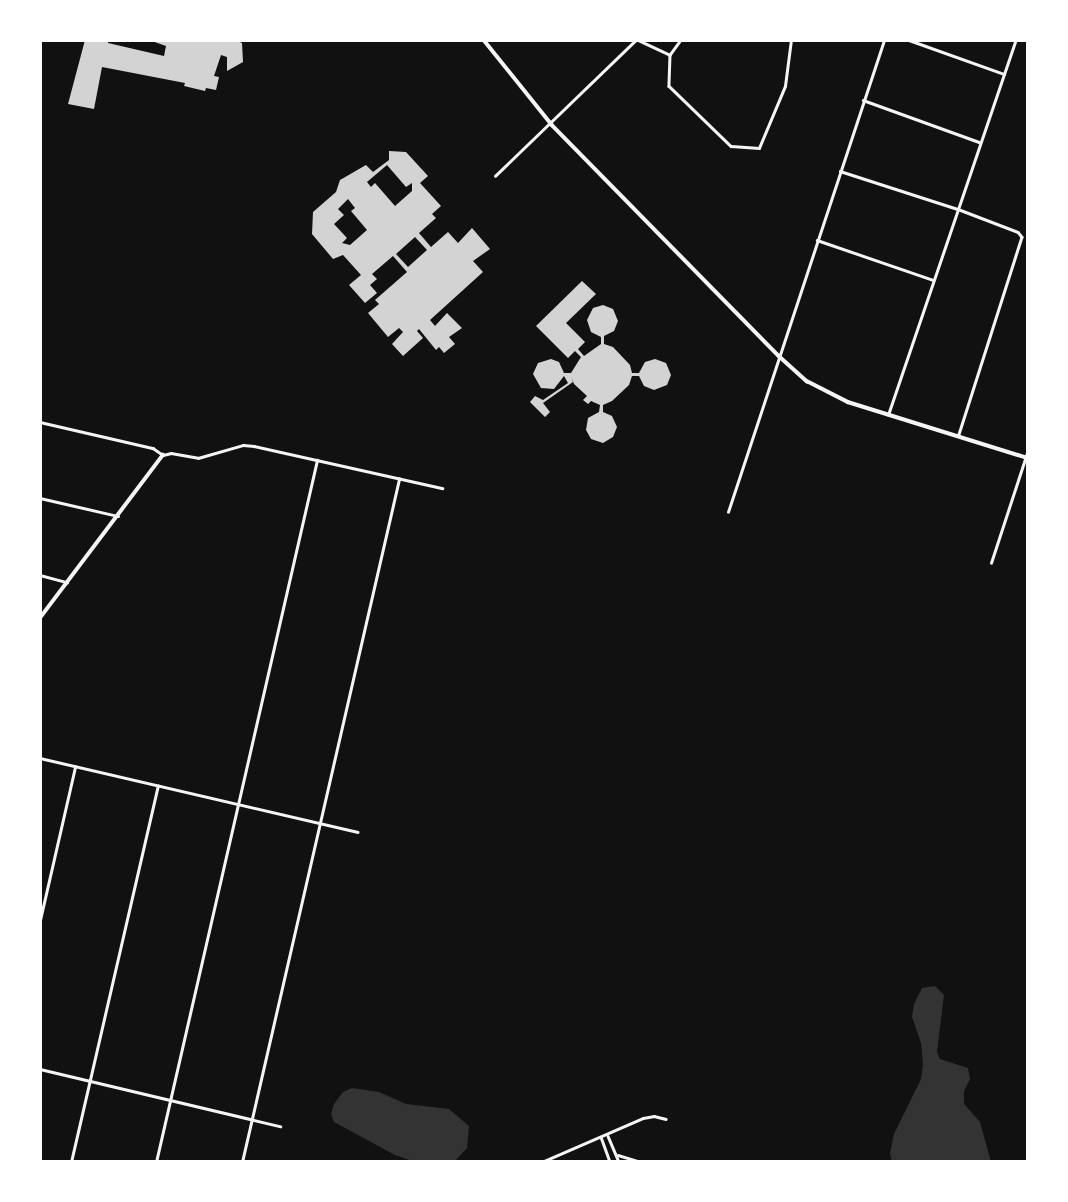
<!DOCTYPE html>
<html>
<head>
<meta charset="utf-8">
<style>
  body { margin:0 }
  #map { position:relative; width:1068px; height:1202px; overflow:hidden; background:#111; font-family:"Varela Round",sans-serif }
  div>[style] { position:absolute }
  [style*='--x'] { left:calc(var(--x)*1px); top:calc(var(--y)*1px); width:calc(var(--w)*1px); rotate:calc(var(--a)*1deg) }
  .water>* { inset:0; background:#333 }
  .building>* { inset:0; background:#d3d3d3 }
  .minor>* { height:2.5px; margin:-1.25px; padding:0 1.25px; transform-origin:1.25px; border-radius:1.25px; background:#f5f5f5 }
  .tertiary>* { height:3.5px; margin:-1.75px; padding:0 1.75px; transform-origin:1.75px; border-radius:1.75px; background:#f5f5f5 }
  .secondary>* { height:3.5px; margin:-1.75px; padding:0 1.75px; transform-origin:1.75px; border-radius:1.75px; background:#f5f5f5 }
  span { translate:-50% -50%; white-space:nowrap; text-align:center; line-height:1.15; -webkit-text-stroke:5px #fff; paint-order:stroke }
  .frame { position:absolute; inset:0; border:42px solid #fff; pointer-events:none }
</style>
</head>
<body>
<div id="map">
  <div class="water">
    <i style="clip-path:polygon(935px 986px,944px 995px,937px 1052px,940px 1059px,968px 1068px,970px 1079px,964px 1091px,964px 1104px,980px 1122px,991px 1162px,892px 1162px,890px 1153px,894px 1134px,921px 1079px,923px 1064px,921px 1043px,912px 1017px,914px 1004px,922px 988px)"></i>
    <i style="clip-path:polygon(352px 1088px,379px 1092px,406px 1104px,449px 1109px,469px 1126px,467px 1148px,454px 1162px,415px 1162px,395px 1155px,334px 1122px,331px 1114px,334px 1104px,343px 1092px)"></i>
  </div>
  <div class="building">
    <i style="clip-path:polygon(85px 40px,108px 40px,108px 43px,164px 56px,166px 46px,149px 40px,236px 40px,242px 43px,243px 62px,227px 71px,227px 57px,221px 55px,214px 76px,219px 77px,216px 90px,206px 88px,205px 91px,184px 86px,185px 83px,102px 67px,94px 109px,68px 104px)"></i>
    <i style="clip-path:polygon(evenodd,389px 151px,406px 152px,428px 176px,420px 183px,441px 206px,432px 214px,436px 218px,419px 233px,431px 247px,448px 232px,458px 243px,472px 228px,490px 249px,473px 261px,483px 272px,430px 320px,435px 326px,447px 313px,462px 328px,449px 337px,455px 344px,444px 353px,439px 347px,436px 350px,419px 329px,417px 331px,423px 338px,403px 356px,392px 344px,403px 332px,399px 328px,388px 337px,368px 313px,379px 304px,375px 300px,407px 272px,393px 256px,372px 274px,377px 279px,370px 285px,377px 293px,365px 303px,349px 285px,361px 275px,343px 255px,333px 259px,312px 234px,313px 212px,336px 192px,340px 180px,366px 165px,373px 172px,389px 160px,389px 151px,387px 165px,406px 187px,412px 183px,412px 191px,395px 206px,375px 183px,371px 187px,367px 182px,387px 165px,389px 151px,348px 199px,355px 208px,351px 211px,367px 230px,350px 245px,342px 243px,347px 238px,334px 224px,344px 215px,338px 209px,348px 199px,389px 151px,415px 237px,427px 250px,408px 267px,396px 254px,415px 237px)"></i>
    <i style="clip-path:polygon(582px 281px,596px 294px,566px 323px,585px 342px,578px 349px,584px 356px,601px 344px,601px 337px,591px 332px,587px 320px,593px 308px,603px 305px,613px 309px,618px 321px,614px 331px,604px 336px,604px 344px,613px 347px,630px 365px,632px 373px,639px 373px,645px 362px,655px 359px,666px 363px,671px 375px,667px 385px,654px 390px,644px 386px,639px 376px,632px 376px,629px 385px,612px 401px,603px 405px,603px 412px,612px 416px,617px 427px,613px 437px,603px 443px,591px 439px,586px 430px,588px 418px,599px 412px,600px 405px,591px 401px,588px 404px,583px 400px,587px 396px,574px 384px,571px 376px,573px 382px,543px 403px,550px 412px,545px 417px,530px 402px,535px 396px,543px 400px,568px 383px,564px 376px,554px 389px,541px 388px,533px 374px,538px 363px,551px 359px,559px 362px,564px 373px,571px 373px,581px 357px,575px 351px,568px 358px,536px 326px)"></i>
  </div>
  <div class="minor">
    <i style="--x:638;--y:40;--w:35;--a:25"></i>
    <i style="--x:681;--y:40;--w:19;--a:126"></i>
    <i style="--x:670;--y:55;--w:31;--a:92"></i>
    <i style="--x:669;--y:86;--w:86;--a:44.1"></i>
    <i style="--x:731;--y:146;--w:28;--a:4"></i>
    <i style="--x:759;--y:148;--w:67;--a:-67.2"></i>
    <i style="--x:785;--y:86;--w:46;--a:-82.6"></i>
    <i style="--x:909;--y:40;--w:101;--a:19.7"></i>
    <i style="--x:863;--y:100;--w:123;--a:19.9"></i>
    <i style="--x:840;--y:171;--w:124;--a:17.9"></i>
    <i style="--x:958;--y:209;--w:64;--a:21"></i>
    <i style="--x:1018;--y:232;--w:6;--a:51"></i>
    <i style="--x:1022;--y:237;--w:208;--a:107.7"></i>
    <i style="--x:495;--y:176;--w:196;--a:-44"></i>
    <i style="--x:817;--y:240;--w:123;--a:19"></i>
    <i style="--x:888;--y:415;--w:396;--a:-71.2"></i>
    <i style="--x:40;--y:422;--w:116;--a:13"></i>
    <i style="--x:153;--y:448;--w:12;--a:35"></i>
    <i style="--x:163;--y:455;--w:8;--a:-14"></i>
    <i style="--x:171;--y:453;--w:27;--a:10"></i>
    <i style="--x:198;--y:458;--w:47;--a:-16.1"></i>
    <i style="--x:243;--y:445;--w:11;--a:5"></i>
    <i style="--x:254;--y:446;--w:193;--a:12.6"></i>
    <i style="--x:40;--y:498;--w:80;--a:13"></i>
    <i style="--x:728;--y:512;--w:497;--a:-71.7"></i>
    <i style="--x:991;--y:563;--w:119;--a:-71.9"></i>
    <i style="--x:40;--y:575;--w:28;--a:15"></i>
    <i style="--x:40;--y:758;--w:326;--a:13.1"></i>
    <i style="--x:40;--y:920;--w:157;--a:-77.1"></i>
    <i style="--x:40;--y:1069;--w:247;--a:13.4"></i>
    <i style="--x:608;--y:1136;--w:28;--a:67"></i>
    <i style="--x:601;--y:1137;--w:27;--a:70"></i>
    <i style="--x:618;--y:1155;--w:24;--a:17"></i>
    <i style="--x:71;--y:1162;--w:386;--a:-77"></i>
    <i style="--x:156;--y:1162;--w:720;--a:-77.08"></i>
    <i style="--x:242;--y:1162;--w:701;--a:-77.05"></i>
    <i style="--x:542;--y:1162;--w:110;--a:-23.5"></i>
    <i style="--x:643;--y:1118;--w:11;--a:-10"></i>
    <i style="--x:654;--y:1116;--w:12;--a:14"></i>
  </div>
  <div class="tertiary">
    <i style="--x:40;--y:618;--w:204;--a:-53"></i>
  </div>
  <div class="secondary">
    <i style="--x:484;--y:40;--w:109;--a:51.3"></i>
    <i style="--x:552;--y:125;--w:324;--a:45.5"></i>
    <i style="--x:779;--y:356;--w:38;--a:42"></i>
    <i style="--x:807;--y:381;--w:46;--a:27.1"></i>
    <i style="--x:848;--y:402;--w:189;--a:17.3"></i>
  </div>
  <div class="frame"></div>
</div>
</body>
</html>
